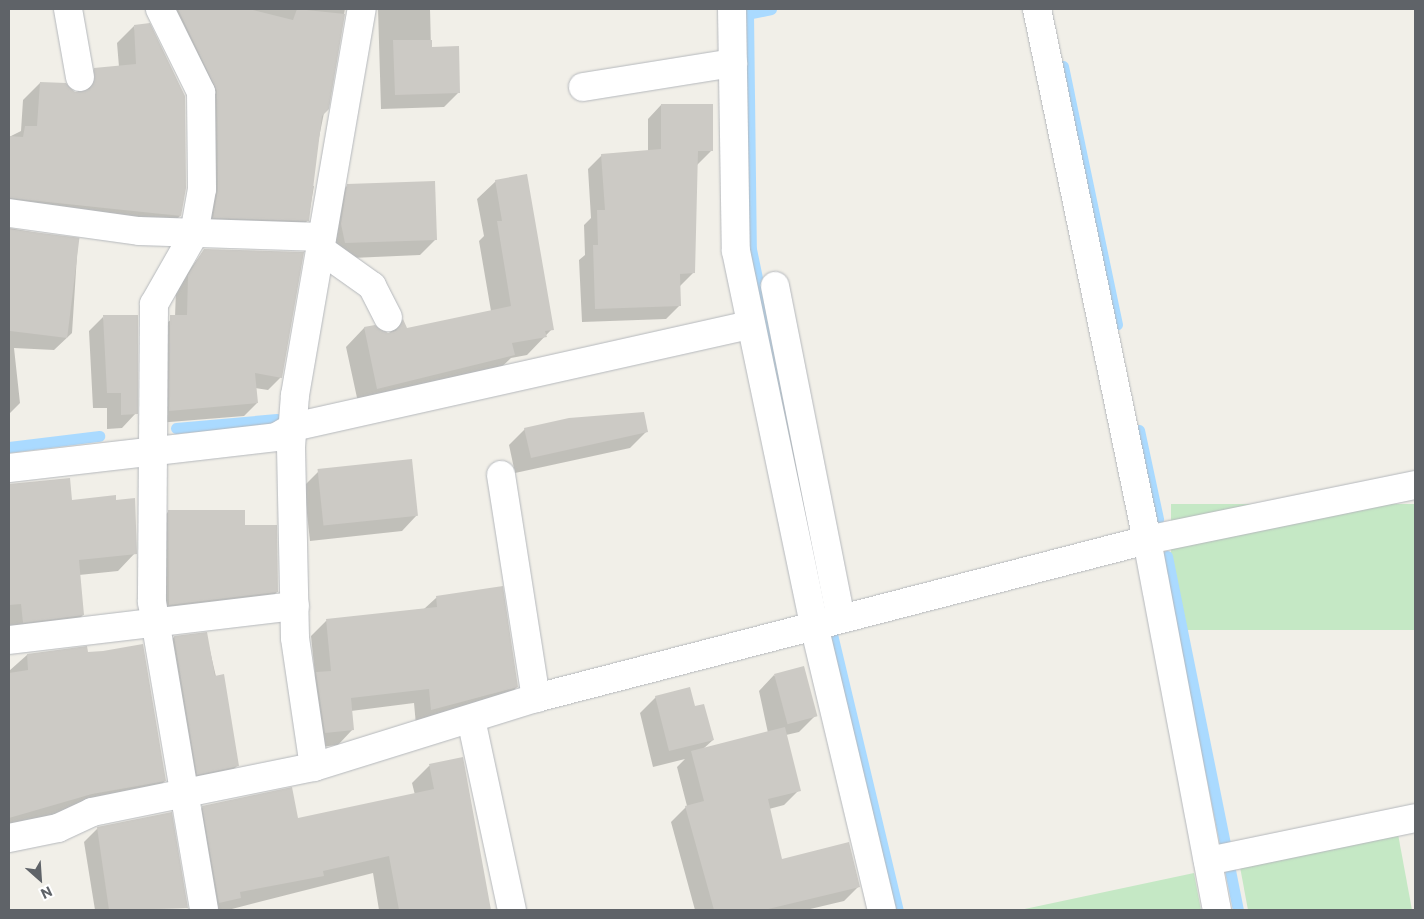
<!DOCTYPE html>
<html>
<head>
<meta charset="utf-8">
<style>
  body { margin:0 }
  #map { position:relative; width:1424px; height:919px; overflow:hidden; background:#f1efe8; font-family:Commissioner,sans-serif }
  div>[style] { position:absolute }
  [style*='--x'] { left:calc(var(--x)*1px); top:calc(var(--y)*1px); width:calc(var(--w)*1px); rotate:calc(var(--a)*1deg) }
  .green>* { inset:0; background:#c5e8c5; transform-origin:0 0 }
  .shadow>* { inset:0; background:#0003 }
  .stream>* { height:11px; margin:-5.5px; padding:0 5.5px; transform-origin:5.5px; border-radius:5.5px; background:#aadaff }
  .building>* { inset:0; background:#cccac5; transform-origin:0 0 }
  .roads { filter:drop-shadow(0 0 1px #b5b8bc) drop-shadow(0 0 1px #b5b8bc) }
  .minor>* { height:28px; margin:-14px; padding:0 14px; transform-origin:14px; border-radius:14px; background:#fff }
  span { translate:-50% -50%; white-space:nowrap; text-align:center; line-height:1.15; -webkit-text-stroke:5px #fff; paint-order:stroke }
  .frame { position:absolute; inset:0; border:10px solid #5f6368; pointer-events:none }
  .north { position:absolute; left:15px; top:854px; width:50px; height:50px; -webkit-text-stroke:4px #fff; paint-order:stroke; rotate:154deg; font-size:14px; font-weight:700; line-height:20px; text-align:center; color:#5f6368 }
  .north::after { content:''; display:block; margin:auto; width:18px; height:22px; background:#5f6368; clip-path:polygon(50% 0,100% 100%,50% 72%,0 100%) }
</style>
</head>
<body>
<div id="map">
  <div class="green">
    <i style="left:1415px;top:504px;width:126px;height:244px;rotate:90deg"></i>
    <i style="clip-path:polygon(1398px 834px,1412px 910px,1248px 910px,1240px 867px)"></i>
    <i style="clip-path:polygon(1194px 873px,1201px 910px,1020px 910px)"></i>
  </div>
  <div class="shadow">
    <i style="clip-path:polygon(155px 9px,345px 9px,309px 187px,314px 186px,308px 220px,294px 235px,199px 232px,203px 106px)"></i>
    <i style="clip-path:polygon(378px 9px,430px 9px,431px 48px,458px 93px,444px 107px,381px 109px)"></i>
    <i style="clip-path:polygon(134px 26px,180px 216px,163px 233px,9px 216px,9px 137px,21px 131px,23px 100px,40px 83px,76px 94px,95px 69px,119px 67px,117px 43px)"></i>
    <i style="clip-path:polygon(661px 105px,711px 151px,697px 165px,693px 273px,679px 287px,680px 305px,666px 319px,582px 322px,579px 260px,585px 255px,584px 225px,591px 218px,588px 169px,602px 155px,648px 151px,648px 119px)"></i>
    <i style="clip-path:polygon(496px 181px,552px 329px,527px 355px,511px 358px,495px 373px,359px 407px,346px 347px,364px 328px,374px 326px,388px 334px,403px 321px,407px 330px,491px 311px,479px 241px,484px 236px,477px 199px)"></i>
    <i style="clip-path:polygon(348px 185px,436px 239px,420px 255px,329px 259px,332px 201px)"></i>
    <i style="clip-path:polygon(9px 228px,78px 240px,72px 333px,54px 350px,14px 348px,20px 403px,9px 414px)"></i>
    <i style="clip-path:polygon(204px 250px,281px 377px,268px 390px,255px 388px,257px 403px,244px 416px,157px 423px,157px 330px,175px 317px,176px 289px)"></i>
    <i style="clip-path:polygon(103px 317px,136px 413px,122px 428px,107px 429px,107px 408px,93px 408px,89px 331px)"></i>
    <i style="clip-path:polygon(525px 429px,646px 432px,630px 448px,515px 473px,509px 445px)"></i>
    <i style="clip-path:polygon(319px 471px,417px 515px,402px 531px,310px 541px,304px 486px)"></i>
    <i style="clip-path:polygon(69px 479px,71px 501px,115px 501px,135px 553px,118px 571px,79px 575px,83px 615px,66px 632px,9px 639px,9px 486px)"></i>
    <i style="clip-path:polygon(169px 511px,244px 527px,277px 592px,264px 605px,156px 618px,155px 525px)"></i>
    <i style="clip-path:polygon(502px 587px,517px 687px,502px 702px,416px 725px,414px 703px,351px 711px,353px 729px,338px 745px,310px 748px,301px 689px,315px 675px,311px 636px,326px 621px,424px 609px,436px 598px)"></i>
    <i style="clip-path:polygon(206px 634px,237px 766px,223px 780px,183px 788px,160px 652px,174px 637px)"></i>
    <i style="clip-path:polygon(87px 653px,165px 781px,150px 795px,9px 828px,9px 772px,117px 740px,115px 727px,9px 739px,9px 671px,27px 655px)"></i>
    <i style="clip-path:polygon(774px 675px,815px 716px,799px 732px,786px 735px,799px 790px,784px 805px,769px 809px,781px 860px,859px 886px,844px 901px,806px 910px,695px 910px,671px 822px,687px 806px,677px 767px,685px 759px,653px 767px,640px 713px,656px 697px,694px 707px,713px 740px,703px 749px,768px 733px,759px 691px)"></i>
    <i style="clip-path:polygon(462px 758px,489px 910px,379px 910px,373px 873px,228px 910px,201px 910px,186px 824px,203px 807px,297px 820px,415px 795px,412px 783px,429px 766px)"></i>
    <i style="clip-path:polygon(98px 828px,186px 908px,95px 910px,84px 842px)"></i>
  </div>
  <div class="stream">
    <i style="--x:771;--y:9;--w:24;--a:168"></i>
    <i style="--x:748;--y:14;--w:235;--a:89.3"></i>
    <i style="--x:751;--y:249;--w:341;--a:78.3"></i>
    <i style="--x:1063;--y:66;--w:264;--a:78.2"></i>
    <i style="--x:176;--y:428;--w:101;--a:-5.1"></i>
    <i style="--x:1139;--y:430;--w:91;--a:77.9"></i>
    <i style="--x:9;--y:447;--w:91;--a:-7"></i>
    <i style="--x:1167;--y:556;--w:293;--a:78.6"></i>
    <i style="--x:832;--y:634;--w:284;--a:76.6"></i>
    <i style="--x:1230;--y:870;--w:41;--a:78.7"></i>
  </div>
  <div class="building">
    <i style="clip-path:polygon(178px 9px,249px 9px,293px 20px,297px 9px,345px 14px,329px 109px,322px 116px,309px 221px,213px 218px,218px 189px,217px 91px)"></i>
    <i style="clip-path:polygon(150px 23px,185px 96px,186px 188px,181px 216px,9px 198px,9px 136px,23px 137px,25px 126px,37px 126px,40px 82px,66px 83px,75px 92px,90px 89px,94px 68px,136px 64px,134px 25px)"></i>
    <i style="clip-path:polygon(393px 40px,432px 40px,432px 47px,459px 46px,460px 93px,395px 95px)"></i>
    <i style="clip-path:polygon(661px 104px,713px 104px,713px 151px,698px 151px,695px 273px,680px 274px,681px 306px,595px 309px,593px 245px,598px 245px,597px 210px,605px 210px,601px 154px,661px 149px)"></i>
    <i style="clip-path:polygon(527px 174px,554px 330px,545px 331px,547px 337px,512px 343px,515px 355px,377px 389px,364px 327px,375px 325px,388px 333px,396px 331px,403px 319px,407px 328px,511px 306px,497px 221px,502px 221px,495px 180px)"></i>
    <i style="clip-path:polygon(435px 181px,437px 240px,345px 243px,341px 224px,347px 184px)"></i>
    <i style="left:9px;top:229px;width:71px;height:101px;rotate:7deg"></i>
    <i style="clip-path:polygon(204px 249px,304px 252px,282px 378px,255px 373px,258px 403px,169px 411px,170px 315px,187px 315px,188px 275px)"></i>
    <i style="clip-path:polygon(103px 315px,138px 315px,138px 414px,121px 415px,121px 393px,107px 393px)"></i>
    <i style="clip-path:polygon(644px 412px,648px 432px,531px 458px,524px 428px,569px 418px)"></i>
    <i style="left:412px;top:459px;width:57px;height:95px;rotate:84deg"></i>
    <i style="clip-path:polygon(70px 478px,72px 500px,116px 495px,116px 500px,135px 498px,137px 554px,79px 560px,84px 615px,23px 623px,21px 604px,9px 605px,9px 484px)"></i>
    <i style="clip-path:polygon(168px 510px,245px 510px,245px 525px,277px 525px,278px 592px,169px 605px)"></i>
    <i style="clip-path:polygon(503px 586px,518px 687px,431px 710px,429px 689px,351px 698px,354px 730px,325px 733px,316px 672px,331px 671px,326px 619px,437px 607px,436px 596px)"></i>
    <i style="clip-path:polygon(207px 632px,215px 676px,224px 674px,239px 766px,197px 775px,174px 636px)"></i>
    <i style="clip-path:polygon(143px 644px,166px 781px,92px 794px,9px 818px,9px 673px,28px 670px,27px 654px,87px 646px,88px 652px,103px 651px)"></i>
    <i style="left:804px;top:666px;width:52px;height:31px;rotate:75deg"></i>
    <i style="clip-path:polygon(690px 687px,695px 706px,704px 704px,714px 740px,669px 751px,655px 696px)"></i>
    <i style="clip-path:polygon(785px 727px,801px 791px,768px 799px,782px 859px,849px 842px,860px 887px,764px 910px,714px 910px,685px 806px,704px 801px,691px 751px)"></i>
    <i style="clip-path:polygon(463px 757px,491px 910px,399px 910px,389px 856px,323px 871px,324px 876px,240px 892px,241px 898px,219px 903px,202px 806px,292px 787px,298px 818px,434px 789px,429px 764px)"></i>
    <i style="clip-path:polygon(172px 812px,188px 908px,109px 910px,97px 827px)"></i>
  </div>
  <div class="roads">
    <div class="minor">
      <i style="--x:68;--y:9;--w:69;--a:80"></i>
      <i style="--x:160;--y:9;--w:93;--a:63.7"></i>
      <i style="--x:201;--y:92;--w:97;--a:89.4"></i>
      <i style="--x:202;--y:189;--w:46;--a:100.1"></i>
      <i style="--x:194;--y:234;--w:81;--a:119.7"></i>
      <i style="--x:154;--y:304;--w:298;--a:90.4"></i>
      <i style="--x:152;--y:602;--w:312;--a:80.4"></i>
      <i style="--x:732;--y:9;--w:242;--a:89.1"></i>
      <i style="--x:736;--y:251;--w:382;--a:78.2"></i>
      <i style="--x:814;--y:625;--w:293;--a:76.6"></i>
      <i style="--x:1037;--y:9;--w:542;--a:78.3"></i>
      <i style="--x:1147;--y:540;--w:377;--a:79.3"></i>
      <i style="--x:583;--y:87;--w:152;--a:-9.1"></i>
      <i style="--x:9;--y:213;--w:131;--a:7.9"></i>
      <i style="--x:139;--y:231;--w:183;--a:1.9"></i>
      <i style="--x:320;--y:249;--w:64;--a:35.4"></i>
      <i style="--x:372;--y:286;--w:35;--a:63"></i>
      <i style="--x:775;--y:286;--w:338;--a:78.8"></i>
      <i style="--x:9;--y:468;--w:269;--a:-6.6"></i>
      <i style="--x:276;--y:437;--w:20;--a:-30"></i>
      <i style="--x:293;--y:427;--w:469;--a:-12.6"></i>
      <i style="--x:501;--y:475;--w:226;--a:81.1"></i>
      <i style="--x:9;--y:640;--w:288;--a:-6.8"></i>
      <i style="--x:471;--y:719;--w:195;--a:77.9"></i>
      <i style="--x:314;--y:767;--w:130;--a:-98.4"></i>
      <i style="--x:295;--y:638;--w:191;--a:-91.2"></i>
      <i style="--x:291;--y:447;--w:52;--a:-85.6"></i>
      <i style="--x:295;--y:395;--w:392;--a:-80.2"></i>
      <i style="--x:9;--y:838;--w:50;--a:-11.5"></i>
      <i style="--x:58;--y:828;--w:38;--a:-25"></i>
      <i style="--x:92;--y:812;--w:227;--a:-11.5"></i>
      <i style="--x:314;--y:767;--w:232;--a:-17.3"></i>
      <i style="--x:536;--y:698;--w:631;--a:-14.5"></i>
      <i style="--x:1147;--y:540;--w:274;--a:-11.6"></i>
      <i style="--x:1208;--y:861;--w:211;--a:-11.7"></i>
    </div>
  </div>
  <div class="frame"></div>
  <div class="north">N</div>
</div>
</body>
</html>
